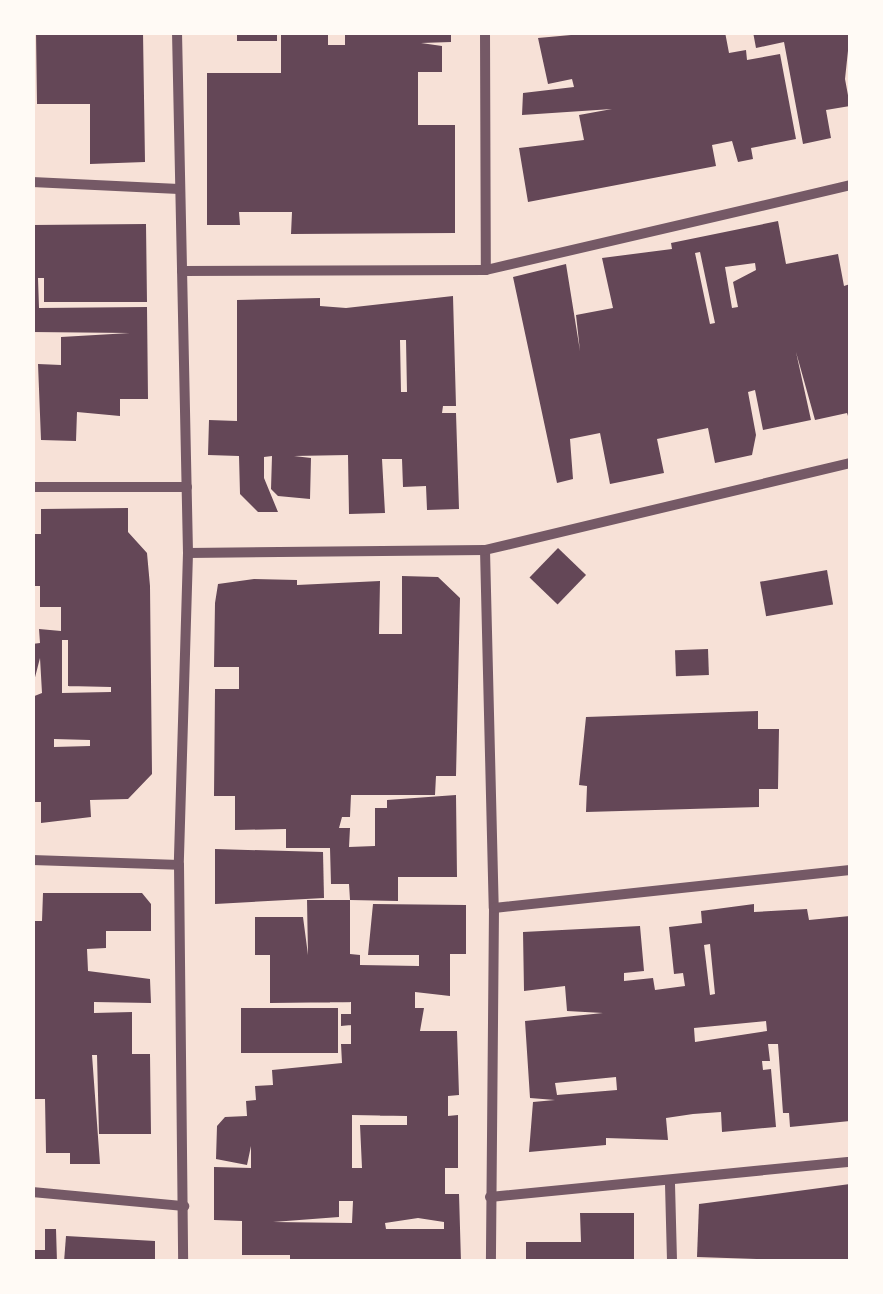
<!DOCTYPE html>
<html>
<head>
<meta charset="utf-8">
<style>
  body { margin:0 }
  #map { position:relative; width:883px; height:1294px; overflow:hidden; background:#f7e1d7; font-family:"IBM Plex Sans",sans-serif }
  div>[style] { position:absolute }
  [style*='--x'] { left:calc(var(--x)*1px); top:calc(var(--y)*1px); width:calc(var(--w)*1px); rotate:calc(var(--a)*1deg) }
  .building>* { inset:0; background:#644757; transform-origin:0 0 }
  .minor>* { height:10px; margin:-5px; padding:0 5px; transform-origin:5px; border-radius:5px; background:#755966 }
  span { translate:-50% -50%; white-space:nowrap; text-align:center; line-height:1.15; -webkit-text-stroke:9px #fffaf5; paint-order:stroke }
  .frame { position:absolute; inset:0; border:35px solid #fffaf5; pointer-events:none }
</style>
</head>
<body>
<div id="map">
  <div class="building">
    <i style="clip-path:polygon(36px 32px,143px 32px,145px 162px,90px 164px,90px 104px,37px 104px)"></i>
    <i style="left:237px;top:32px;width:40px;height:9px"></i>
    <i style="clip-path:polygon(281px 32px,328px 32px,328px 45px,345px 45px,345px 32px,451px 32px,451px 42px,421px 43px,442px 46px,442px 72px,418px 72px,418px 125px,455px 125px,455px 233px,291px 234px,292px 212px,239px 212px,240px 225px,207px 225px,207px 73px,281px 73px)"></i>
    <i style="clip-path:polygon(604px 32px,725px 32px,729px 53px,746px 50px,747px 60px,780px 54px,796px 139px,751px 148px,753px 159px,738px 162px,732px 141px,712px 145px,716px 166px,528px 202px,519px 148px,584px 140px,579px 115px,612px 109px,522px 115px,523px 93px,574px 87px,572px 79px,548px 84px,538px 38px)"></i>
    <i style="clip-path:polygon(753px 32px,850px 32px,845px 79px,850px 106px,826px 110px,831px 138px,803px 144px,784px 42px,756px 48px)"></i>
    <i style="clip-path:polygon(evenodd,778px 221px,786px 264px,838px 254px,844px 286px,850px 284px,850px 422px,847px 413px,815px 420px,796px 352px,811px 420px,763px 430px,755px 390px,748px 392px,756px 435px,752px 455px,715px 463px,708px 428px,657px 439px,664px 473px,610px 484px,600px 433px,570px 439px,573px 479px,557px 483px,513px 277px,566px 264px,580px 351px,576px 315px,613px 308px,602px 258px,672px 249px,671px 243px,778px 221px,700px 252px,715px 323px,710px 324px,695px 253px,700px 252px,778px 221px,755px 263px,756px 270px,733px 282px,738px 307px,732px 308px,725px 267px,755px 263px)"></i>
    <i style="clip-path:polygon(146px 224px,147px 302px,44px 302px,44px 278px,38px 278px,39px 308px,147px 307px,148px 399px,120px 399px,120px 416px,77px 412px,76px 441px,41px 440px,38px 364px,61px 365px,61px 337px,130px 333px,32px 332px,32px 225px)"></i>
    <i style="clip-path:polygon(evenodd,453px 296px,456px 406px,443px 406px,442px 413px,456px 413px,459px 509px,427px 510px,426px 486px,403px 487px,402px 459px,382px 459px,385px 513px,349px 514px,348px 455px,294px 456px,311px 458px,310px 499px,278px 496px,271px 489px,272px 456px,264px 457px,264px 478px,278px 512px,258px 512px,240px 494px,239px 456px,208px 455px,209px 420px,237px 421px,237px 300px,320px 298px,320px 306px,346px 308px,453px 296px,400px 340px,406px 340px,407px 392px,401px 392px,400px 340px)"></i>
    <i style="clip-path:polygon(evenodd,128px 508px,128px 532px,147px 553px,150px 586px,152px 774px,128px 799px,90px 800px,91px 817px,41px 823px,41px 802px,32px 802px,32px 697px,42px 693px,40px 658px,32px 689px,32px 644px,40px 643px,39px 629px,61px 631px,61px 607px,40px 607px,40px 586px,32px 586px,32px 534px,41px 534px,41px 509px,128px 508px,62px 640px,68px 640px,68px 686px,111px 687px,111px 692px,62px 693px,62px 640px,128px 508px,54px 739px,90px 740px,90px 746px,54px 747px,54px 739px)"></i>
    <i style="left:558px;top:548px;width:39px;height:41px;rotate:44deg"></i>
    <i style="left:827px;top:570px;width:35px;height:68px;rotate:80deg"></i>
    <i style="clip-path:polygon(402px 576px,438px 577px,460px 598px,456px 776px,436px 776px,435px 795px,351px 795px,350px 817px,342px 817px,339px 828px,350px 828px,349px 847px,375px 846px,375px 808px,387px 808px,387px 800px,456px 795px,457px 877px,398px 877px,398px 901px,350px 900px,349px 884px,331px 884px,330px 848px,286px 848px,286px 829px,235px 830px,235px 796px,214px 796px,215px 689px,239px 689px,239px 667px,214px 667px,215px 603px,218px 584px,254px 579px,297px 580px,297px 585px,380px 581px,379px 634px,402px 634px)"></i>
    <i style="left:708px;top:649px;width:26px;height:33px;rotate:88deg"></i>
    <i style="clip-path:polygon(758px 711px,758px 729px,779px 729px,778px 789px,759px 789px,759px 807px,586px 812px,587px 786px,579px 785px,586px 717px)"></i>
    <i style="clip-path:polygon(215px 849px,323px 852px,324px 898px,215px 904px)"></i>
    <i style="clip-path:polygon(43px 893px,142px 893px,151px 904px,151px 931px,106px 931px,106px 948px,87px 949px,88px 971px,150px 979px,151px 1003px,94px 1002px,94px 1013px,132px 1012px,132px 1054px,150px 1054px,151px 1134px,99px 1134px,97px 1055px,92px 1055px,100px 1164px,70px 1164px,70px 1153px,46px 1153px,45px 1099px,32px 1099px,32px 921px,42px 921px)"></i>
    <i style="clip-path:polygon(evenodd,307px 900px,350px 900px,350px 954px,360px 955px,360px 965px,419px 966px,419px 955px,368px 955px,373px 904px,466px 905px,466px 954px,450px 954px,450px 996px,415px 992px,415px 1008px,424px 1008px,420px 1031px,457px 1031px,459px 1095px,448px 1096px,448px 1116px,458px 1115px,458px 1168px,445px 1168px,445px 1194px,459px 1194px,461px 1262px,290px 1262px,290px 1255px,242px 1255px,242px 1221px,214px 1220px,214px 1167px,251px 1168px,251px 1146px,247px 1165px,216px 1159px,217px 1126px,225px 1117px,247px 1116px,246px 1101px,256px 1100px,255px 1086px,273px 1085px,272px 1070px,342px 1063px,341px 1044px,351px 1044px,351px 1025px,341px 1026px,341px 1014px,351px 1014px,351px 1002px,270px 1003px,270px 955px,255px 955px,255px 917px,303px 917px,308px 955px,307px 900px,352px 1115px,407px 1116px,407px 1125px,360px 1125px,362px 1168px,352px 1168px,352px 1115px,307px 900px,339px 1201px,353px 1201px,352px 1223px,273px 1222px,339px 1217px,339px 1201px,307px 900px,418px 1218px,444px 1222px,444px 1229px,386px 1229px,385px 1223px,418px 1218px)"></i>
    <i style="clip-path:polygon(evenodd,754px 904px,754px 912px,807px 909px,809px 920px,850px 916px,850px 1121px,790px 1127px,789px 1113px,783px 1113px,778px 1044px,768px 1044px,770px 1061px,762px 1061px,763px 1070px,771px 1069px,776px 1127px,722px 1132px,721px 1112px,693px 1114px,666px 1118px,668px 1140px,606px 1138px,606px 1145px,529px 1152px,533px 1102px,555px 1100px,530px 1098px,525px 1021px,603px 1013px,567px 1011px,565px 986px,524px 991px,523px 932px,640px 926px,644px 971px,624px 973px,624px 981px,653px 978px,655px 990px,685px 986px,683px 973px,674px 974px,669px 927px,702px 923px,701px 911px,754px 904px,710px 944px,715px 994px,710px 995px,704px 945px,710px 944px,754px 904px,766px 1021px,767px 1031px,695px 1042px,694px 1028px,766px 1021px,754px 904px,616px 1077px,617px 1090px,557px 1095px,555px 1083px,616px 1077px)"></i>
    <i style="left:241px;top:1008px;width:97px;height:45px"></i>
    <i style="clip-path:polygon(850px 1184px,850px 1262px,697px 1257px,699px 1204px)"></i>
    <i style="clip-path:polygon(580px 1213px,634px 1213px,634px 1262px,526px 1262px,526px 1242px,581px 1242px)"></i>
    <i style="clip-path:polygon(45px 1229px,56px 1229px,57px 1262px,32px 1262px,32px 1250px,45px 1250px)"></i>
    <i style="clip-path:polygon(66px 1236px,155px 1241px,155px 1262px,64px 1262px)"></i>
  </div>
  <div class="minor">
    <i style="--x:177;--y:32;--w:521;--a:88.79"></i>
    <i style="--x:188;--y:553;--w:312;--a:91.7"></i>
    <i style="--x:179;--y:865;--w:397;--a:89.4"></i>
    <i style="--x:485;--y:32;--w:238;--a:89.8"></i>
    <i style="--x:32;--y:182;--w:147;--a:2.7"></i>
    <i style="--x:182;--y:271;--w:304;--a:-0.2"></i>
    <i style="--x:486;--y:270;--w:374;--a:-13.1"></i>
    <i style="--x:32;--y:487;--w:155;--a:0"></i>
    <i style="--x:485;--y:550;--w:358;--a:88.6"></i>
    <i style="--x:494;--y:908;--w:354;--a:90.5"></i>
    <i style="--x:188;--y:553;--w:297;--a:-0.6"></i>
    <i style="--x:485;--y:550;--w:375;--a:-13.4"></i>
    <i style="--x:32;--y:860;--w:147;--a:1.9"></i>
    <i style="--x:494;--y:908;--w:358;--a:-6.1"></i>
    <i style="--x:670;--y:1184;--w:78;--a:88.5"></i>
    <i style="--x:32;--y:1192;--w:153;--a:5.3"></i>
    <i style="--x:490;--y:1197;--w:362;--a:-5.6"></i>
  </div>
  <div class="frame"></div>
</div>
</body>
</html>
